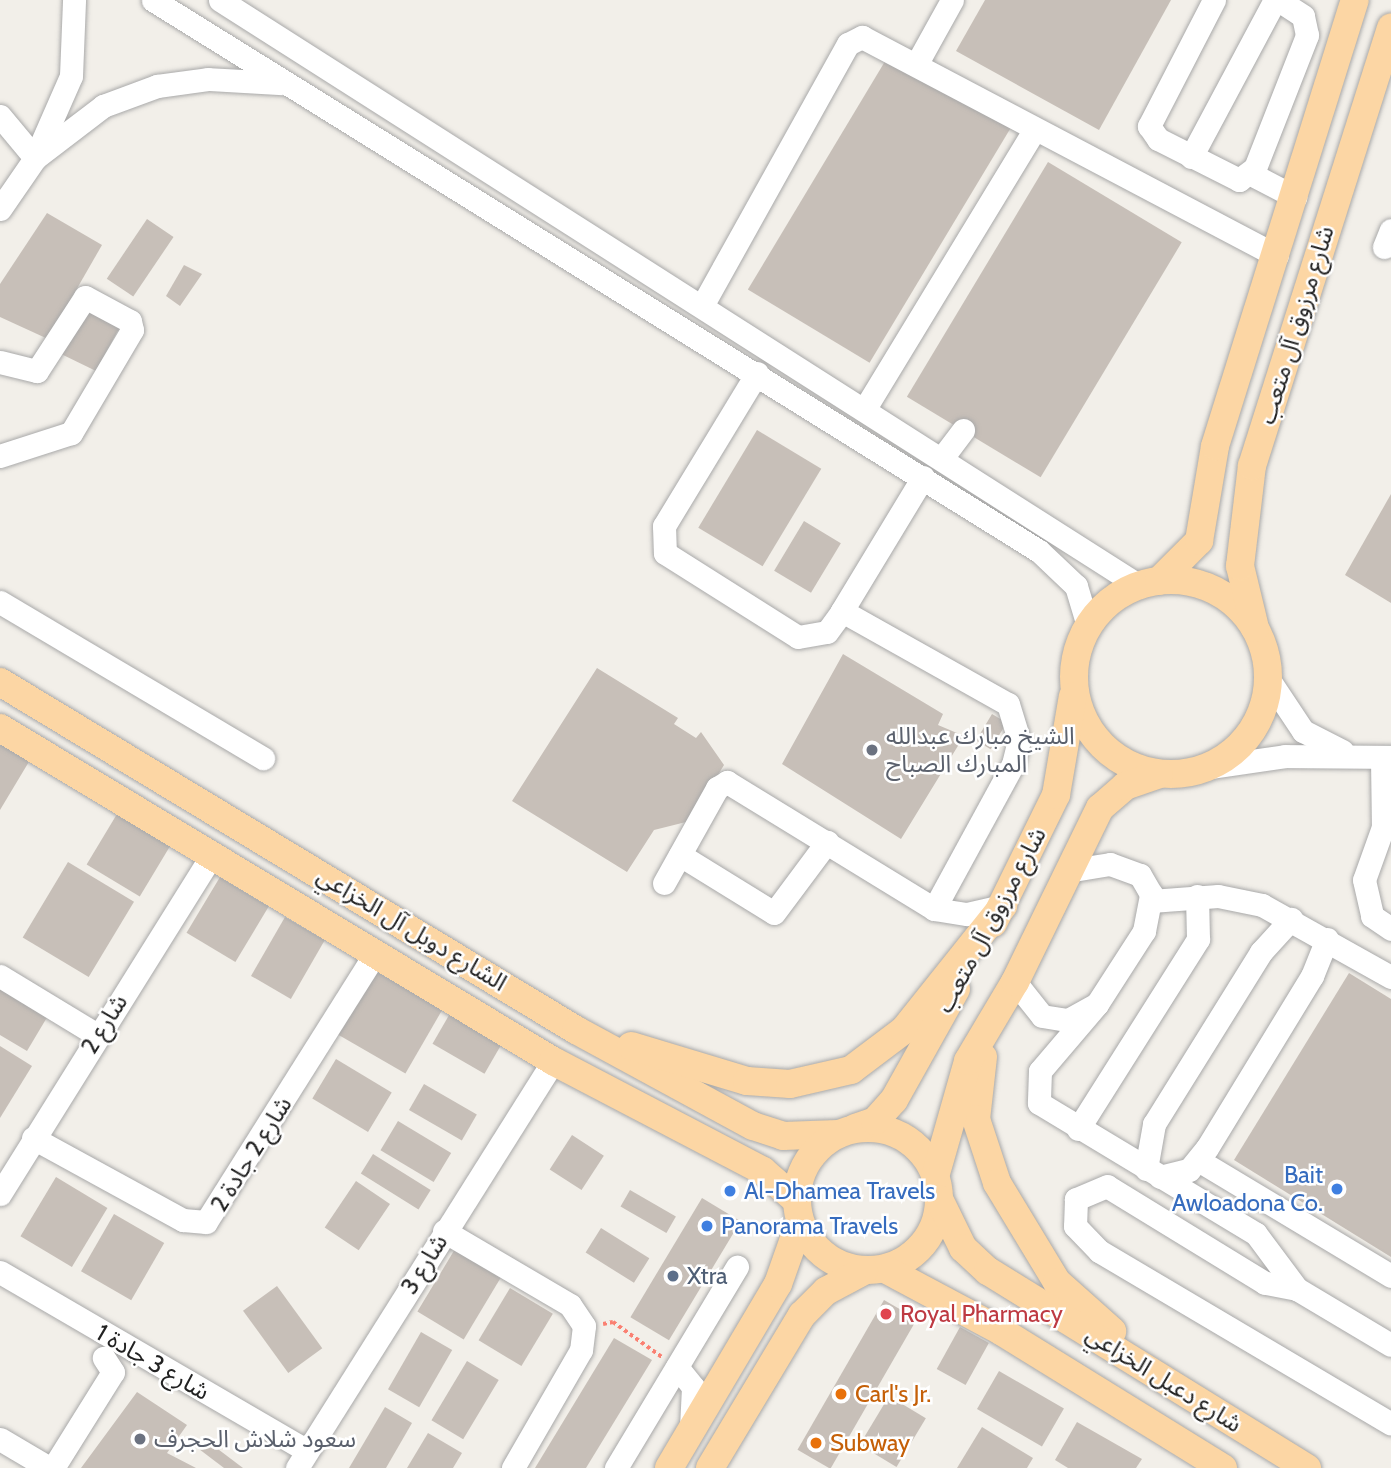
<!DOCTYPE html>
<html>
<head>
<meta charset="utf-8">
<style>
  body { margin:0 }
  #map { position:relative; width:1391px; height:1468px; overflow:hidden; background:#f2efe9; font-family:Cabin,"Noto Sans Arabic",sans-serif }
  div>[style] { position:absolute }
  [style*='--x'] { left:calc(var(--x)*1px); top:calc(var(--y)*1px); width:calc(var(--w)*1px); rotate:calc(var(--a)*1deg) }
  .building>* { inset:0; background:#c7bfb8; transform-origin:0 0 }
  .path>* { height:3.5px; margin-top:-1.75px; transform-origin:0; background:repeating-linear-gradient(90deg,#fa8072 0 3.5px,transparent 0 7px) }
  .roads { filter:drop-shadow(0 0 2px #a9a9a9) drop-shadow(0 0 2px #a9a9a9) }
  .minor>* { height:23px; margin:-11.5px; padding:0 11.5px; transform-origin:11.5px; border-radius:11.5px; background:#fff }
  .major>* { height:28px; margin:-14px; padding:0 14px; transform-origin:14px; border-radius:14px; background:#fcd6a4 }
  .major>.ring { margin:-14px; padding:0; box-sizing:content-box; background:none; border:28px solid #fcd6a4; border-radius:50% }
  .dots>* { width:19px; height:19px; translate:-50% -50%; box-sizing:border-box; border:4px solid #fff; border-radius:50% }
  span { translate:-50% -50%; white-space:nowrap; text-align:center; line-height:1.15; -webkit-text-stroke:5px #fff; paint-order:stroke }
  .street-label { font-size:24px; color:#222 }
  .worship-label { font-size:24px; color:#5b616d }
  .left { translate:0 -50%; text-align:left }
  .shop-label { font-size:24px; color:#366cbe }
  .right { translate:-100% -50%; text-align:right }
  .service-label { font-size:24px; color:#4e5e75 }
  .health-label { font-size:24px; color:#be3a42 }
  .food-label { font-size:24px; color:#c56008 }
</style>
</head>
<body>
<div id="map">
  <div class="building">
    <i style="clip-path:polygon(985px 0,1171px 0,1099px 130px,956px 51px)"></i>
    <i style="left:890px;top:53px;width:142px;height:276px;rotate:31deg"></i>
    <i style="left:1048px;top:162px;width:156px;height:274px;rotate:31deg"></i>
    <i style="clip-path:polygon(47px 213px,102px 245px,48px 339px,0 317px,0 284px)"></i>
    <i style="left:147px;top:219px;width:32px;height:72px;rotate:34deg"></i>
    <i style="clip-path:polygon(184px 265px,202px 274px,180px 306px,166px 296px)"></i>
    <i style="clip-path:polygon(88px 303px,122px 323px,96px 371px,57px 352px)"></i>
    <i style="left:757px;top:430px;width:75px;height:114px;rotate:31deg"></i>
    <i style="clip-path:polygon(1391px 494px,1391px 603px,1345px 575px)"></i>
    <i style="left:804px;top:521px;width:43px;height:58px;rotate:31deg"></i>
    <i style="clip-path:polygon(843px 654px,943px 714px,938px 725px,964px 736px,901px 839px,782px 764px)"></i>
    <i style="clip-path:polygon(597px 668px,678px 718px,674px 724px,696px 738px,701px 732px,724px 765px,690px 821px,654px 830px,627px 872px,512px 801px)"></i>
    <i style="left:992px;top:714px;width:17px;height:31px;rotate:31deg"></i>
    <i style="clip-path:polygon(0 734px,33px 755px,0 810px)"></i>
    <i style="left:117px;top:814px;width:62px;height:59px;rotate:31deg"></i>
    <i style="left:68px;top:862px;width:77px;height:88px;rotate:31deg"></i>
    <i style="left:220px;top:877px;width:57px;height:65px;rotate:31deg"></i>
    <i style="left:285px;top:917px;width:46px;height:68px;rotate:30deg"></i>
    <i style="left:374px;top:970px;width:79px;height:74px;rotate:30deg"></i>
    <i style="clip-path:polygon(1349px 973px,1391px 999px,1391px 1257px,1234px 1160px)"></i>
    <i style="clip-path:polygon(0 977px,52px 1009px,27px 1051px,0 1035px)"></i>
    <i style="left:452px;top:1010px;width:60px;height:39px;rotate:30deg"></i>
    <i style="clip-path:polygon(0 1046px,32px 1066px,0 1118px)"></i>
    <i style="left:336px;top:1059px;width:65px;height:46px;rotate:31deg"></i>
    <i style="left:424px;top:1084px;width:61px;height:30px;rotate:30deg"></i>
    <i style="left:398px;top:1121px;width:62px;height:34px;rotate:31deg"></i>
    <i style="left:572px;top:1135px;width:38px;height:41px;rotate:33deg"></i>
    <i style="left:373px;top:1154px;width:68px;height:23px;rotate:32deg"></i>
    <i style="left:56px;top:1177px;width:60px;height:69px;rotate:31deg"></i>
    <i style="left:356px;top:1181px;width:41px;height:56px;rotate:34deg"></i>
    <i style="left:630px;top:1190px;width:53px;height:19px;rotate:30deg"></i>
    <i style="left:702px;top:1198px;width:45px;height:139px;rotate:31deg"></i>
    <i style="left:114px;top:1214px;width:58px;height:66px;rotate:30deg"></i>
    <i style="left:601px;top:1228px;width:57px;height:29px;rotate:32deg"></i>
    <i style="left:455px;top:1249px;width:54px;height:73px;rotate:31deg"></i>
    <i style="left:277px;top:1286px;width:77px;height:42px;rotate:54deg"></i>
    <i style="left:510px;top:1288px;width:50px;height:61px;rotate:31deg"></i>
    <i style="left:884px;top:1300px;width:38px;height:173px;rotate:30deg"></i>
    <i style="left:960px;top:1327px;width:33px;height:48px;rotate:29deg"></i>
    <i style="left:421px;top:1332px;width:36px;height:66px;rotate:30deg"></i>
    <i style="clip-path:polygon(614px 1338px,652px 1360px,586px 1468px,535px 1468px)"></i>
    <i style="left:467px;top:1361px;width:37px;height:69px;rotate:31deg"></i>
    <i style="left:999px;top:1371px;width:75px;height:44px;rotate:30deg"></i>
    <i style="clip-path:polygon(137px 1392px,187px 1425px,167px 1453px,196px 1468px,81px 1468px)"></i>
    <i style="left:889px;top:1396px;width:43px;height:57px;rotate:31deg"></i>
    <i style="clip-path:polygon(385px 1407px,412px 1423px,386px 1468px,349px 1468px)"></i>
    <i style="clip-path:polygon(1077px 1422px,1142px 1459px,1136px 1468px,1068px 1468px,1055px 1460px)"></i>
    <i style="clip-path:polygon(982px 1427px,1033px 1458px,1027px 1468px,957px 1468px)"></i>
    <i style="clip-path:polygon(428px 1433px,462px 1453px,453px 1468px,407px 1468px)"></i>
    <i style="clip-path:polygon(202px 1437px,243px 1468px,224px 1468px,195px 1446px)"></i>
  </div>
  <div class="path">
    <i style="--x:603;--y:1324;--w:10;--a:-11"></i>
    <i style="--x:613;--y:1322;--w:60;--a:35.5"></i>
  </div>
  <div class="roads">
    <div class="minor">
      <i style="--x:153;--y:0;--w:1043;--a:31.88"></i>
      <i style="--x:1039;--y:551;--w:51;--a:43.4"></i>
      <i style="--x:1076;--y:586;--w:42;--a:73.3"></i>
      <i style="--x:220;--y:0;--w:1089;--a:32.51"></i>
      <i style="--x:1214;--y:0;--w:142;--a:117.3"></i>
      <i style="--x:1149;--y:126;--w:16;--a:55"></i>
      <i style="--x:1158;--y:139;--w:91;--a:26.8"></i>
      <i style="--x:1239;--y:180;--w:20;--a:-37"></i>
      <i style="--x:1255;--y:168;--w:143;--a:-68.6"></i>
      <i style="--x:1307;--y:35;--w:19;--a:-102"></i>
      <i style="--x:1303;--y:16;--w:30;--a:-147"></i>
      <i style="--x:916;--y:65;--w:74;--a:-61"></i>
      <i style="--x:0;--y:116;--w:55;--a:50.2"></i>
      <i style="--x:1191;--y:157;--w:178;--a:-61.9"></i>
      <i style="--x:35;--y:158;--w:90;--a:-66.3"></i>
      <i style="--x:71;--y:76;--w:76;--a:-87.7"></i>
      <i style="--x:1251;--y:174;--w:50;--a:27.6"></i>
      <i style="--x:0;--y:209;--w:62;--a:-55.5"></i>
      <i style="--x:35;--y:158;--w:86;--a:-37.4"></i>
      <i style="--x:103;--y:106;--w:58;--a:-20.3"></i>
      <i style="--x:157;--y:86;--w:51;--a:-7.8"></i>
      <i style="--x:208;--y:79;--w:72;--a:3.2"></i>
      <i style="--x:1384;--y:247;--w:18;--a:-68"></i>
      <i style="--x:702;--y:306;--w:300;--a:-60.9"></i>
      <i style="--x:848;--y:44;--w:16;--a:-27"></i>
      <i style="--x:862;--y:37;--w:469;--a:27.8"></i>
      <i style="--x:0;--y:362;--w:38;--a:14"></i>
      <i style="--x:37;--y:371;--w:88;--a:-57"></i>
      <i style="--x:85;--y:297;--w:51;--a:28.1"></i>
      <i style="--x:130;--y:321;--w:9;--a:77"></i>
      <i style="--x:132;--y:330;--w:120;--a:120.6"></i>
      <i style="--x:71;--y:433;--w:75;--a:162.1"></i>
      <i style="--x:757;--y:373;--w:179;--a:121.3"></i>
      <i style="--x:664;--y:526;--w:27;--a:88"></i>
      <i style="--x:665;--y:553;--w:157;--a:32.3"></i>
      <i style="--x:798;--y:637;--w:29;--a:-10"></i>
      <i style="--x:827;--y:632;--w:26;--a:-54"></i>
      <i style="--x:864;--y:410;--w:328;--a:-58.7"></i>
      <i style="--x:942;--y:458;--w:35;--a:-53"></i>
      <i style="--x:923;--y:477;--w:157;--a:121.2"></i>
      <i style="--x:842;--y:611;--w:190;--a:29.3"></i>
      <i style="--x:1008;--y:704;--w:38;--a:73"></i>
      <i style="--x:1019;--y:740;--w:25;--a:104"></i>
      <i style="--x:1013;--y:764;--w:165;--a:118.6"></i>
      <i style="--x:0;--y:602;--w:306;--a:30.7"></i>
      <i style="--x:1267;--y:677;--w:65;--a:56.3"></i>
      <i style="--x:1303;--y:731;--w:44;--a:27.1"></i>
      <i style="--x:1382;--y:759;--w:68;--a:89.2"></i>
      <i style="--x:1383;--y:827;--w:56;--a:109.7"></i>
      <i style="--x:1364;--y:880;--w:37;--a:77"></i>
      <i style="--x:1372;--y:916;--w:23;--a:34"></i>
      <i style="--x:1210;--y:767;--w:76;--a:-8.3"></i>
      <i style="--x:1285;--y:756;--w:106;--a:0.5"></i>
      <i style="--x:680;--y:855;--w:110;--a:31.7"></i>
      <i style="--x:774;--y:913;--w:89;--a:-53.3"></i>
      <i style="--x:664;--y:883;--w:109;--a:-60.8"></i>
      <i style="--x:717;--y:788;--w:12;--a:-31"></i>
      <i style="--x:727;--y:782;--w:243;--a:31.5"></i>
      <i style="--x:934;--y:909;--w:33;--a:9"></i>
      <i style="--x:967;--y:914;--w:37;--a:-13"></i>
      <i style="--x:1151;--y:901;--w:67;--a:-4.3"></i>
      <i style="--x:1218;--y:896;--w:45;--a:11.6"></i>
      <i style="--x:1262;--y:905;--w:148;--a:29.2"></i>
      <i style="--x:0;--y:976;--w:114;--a:31.3"></i>
      <i style="--x:1015;--y:982;--w:43;--a:51.5"></i>
      <i style="--x:1042;--y:1016;--w:26;--a:9"></i>
      <i style="--x:1068;--y:1020;--w:33;--a:-29"></i>
      <i style="--x:1097;--y:1004;--w:87;--a:-57.2"></i>
      <i style="--x:1144;--y:931;--w:38;--a:-79"></i>
      <i style="--x:1151;--y:894;--w:22;--a:-120"></i>
      <i style="--x:1140;--y:875;--w:32;--a:-160"></i>
      <i style="--x:1110;--y:864;--w:37;--a:171"></i>
      <i style="--x:1097;--y:1004;--w:88;--a:130.4"></i>
      <i style="--x:1040;--y:1071;--w:32;--a:92"></i>
      <i style="--x:1039;--y:1103;--w:253;--a:31.1"></i>
      <i style="--x:1256;--y:1234;--w:69;--a:53.3"></i>
      <i style="--x:1297;--y:1289;--w:109;--a:30.8"></i>
      <i style="--x:1078;--y:1129;--w:225;--a:-57.7"></i>
      <i style="--x:1198;--y:939;--w:43;--a:-91.3"></i>
      <i style="--x:33;--y:1138;--w:171;--a:28.7"></i>
      <i style="--x:183;--y:1220;--w:23;--a:5"></i>
      <i style="--x:206;--y:1222;--w:317;--a:-57.8"></i>
      <i style="--x:1198;--y:1160;--w:225;--a:31"></i>
      <i style="--x:1146;--y:1169;--w:46;--a:-79.9"></i>
      <i style="--x:1154;--y:1124;--w:203;--a:-58.1"></i>
      <i style="--x:1261;--y:952;--w:45;--a:-47.7"></i>
      <i style="--x:1160;--y:1177;--w:30;--a:-14"></i>
      <i style="--x:1189;--y:1170;--w:28;--a:-51"></i>
      <i style="--x:1207;--y:1148;--w:202;--a:-58.6"></i>
      <i style="--x:1312;--y:976;--w:40;--a:-68"></i>
      <i style="--x:0;--y:1194;--w:398;--a:-58"></i>
      <i style="--x:444;--y:1231;--w:146;--a:30.4"></i>
      <i style="--x:570;--y:1305;--w:25;--a:56"></i>
      <i style="--x:584;--y:1326;--w:24;--a:97"></i>
      <i style="--x:581;--y:1350;--w:136;--a:120"></i>
      <i style="--x:0;--y:1272;--w:355;--a:30.2"></i>
      <i style="--x:1297;--y:1289;--w:33;--a:-169"></i>
      <i style="--x:1265;--y:1283;--w:185;--a:-148.5"></i>
      <i style="--x:1107;--y:1186;--w:34;--a:157"></i>
      <i style="--x:1076;--y:1199;--w:27;--a:92"></i>
      <i style="--x:1075;--y:1226;--w:35;--a:46"></i>
      <i style="--x:1099;--y:1251;--w:339;--a:30.6"></i>
      <i style="--x:677;--y:1367;--w:26;--a:51"></i>
      <i style="--x:693;--y:1387;--w:41;--a:92.8"></i>
      <i style="--x:0;--y:1439;--w:57;--a:30.6"></i>
      <i style="--x:53;--y:1468;--w:113;--a:-58"></i>
      <i style="--x:113;--y:1372;--w:17;--a:-123"></i>
      <i style="--x:297;--y:1468;--w:481;--a:-57.8"></i>
      <i style="--x:616;--y:1468;--w:235;--a:-59"></i>
    </div>
    <div class="major">
      <i class="ring" style="left:1074px;top:580px;width:166px;height:166px"></i>
      <i style="--x:1159;--y:581;--w:57;--a:-45"></i>
      <i style="--x:1199;--y:541;--w:96;--a:-80.4"></i>
      <i style="--x:1215;--y:446;--w:467;--a:-72.6"></i>
      <i style="--x:1255;--y:628;--w:64;--a:-103.6"></i>
      <i style="--x:1240;--y:566;--w:101;--a:-83.2"></i>
      <i style="--x:1252;--y:466;--w:460;--a:-72.4"></i>
      <i style="--x:0;--y:682;--w:673;--a:31.14"></i>
      <i style="--x:576;--y:1030;--w:201;--a:28.5"></i>
      <i style="--x:753;--y:1126;--w:32;--a:18"></i>
      <i style="--x:783;--y:1136;--w:55;--a:-2.1"></i>
      <i style="--x:0;--y:728;--w:646;--a:31.06"></i>
      <i style="--x:553;--y:1061;--w:237;--a:27.6"></i>
      <i style="--x:763;--y:1171;--w:44;--a:41.3"></i>
      <i style="--x:993;--y:923;--w:143;--a:-63.8"></i>
      <i style="--x:1056;--y:795;--w:100;--a:-80.3"></i>
      <i style="--x:631;--y:1046;--w:121;--a:16.8"></i>
      <i style="--x:747;--y:1081;--w:43;--a:4"></i>
      <i style="--x:790;--y:1084;--w:63;--a:-12.9"></i>
      <i style="--x:851;--y:1070;--w:66;--a:-37"></i>
      <i style="--x:904;--y:1030;--w:159;--a:-51.4"></i>
      <i style="--x:983;--y:1057;--w:62;--a:96.4"></i>
      <i style="--x:976;--y:1119;--w:67;--a:71.8"></i>
      <i style="--x:997;--y:1183;--w:116;--a:58.8"></i>
      <i style="--x:1057;--y:1282;--w:74;--a:41.7"></i>
      <i class="ring" style="left:797px;top:1128px;width:114px;height:114px"></i>
      <i style="--x:855;--y:1128;--w:21;--a:-19"></i>
      <i style="--x:875;--y:1121;--w:28;--a:-48"></i>
      <i style="--x:894;--y:1100;--w:127;--a:-60.8"></i>
      <i style="--x:935;--y:1177;--w:121;--a:-74.1"></i>
      <i style="--x:968;--y:1061;--w:92;--a:-59.3"></i>
      <i style="--x:1015;--y:982;--w:194;--a:-64"></i>
      <i style="--x:1100;--y:808;--w:33;--a:-41"></i>
      <i style="--x:1125;--y:786;--w:36;--a:-19"></i>
      <i style="--x:939;--y:1199;--w:55;--a:63.9"></i>
      <i style="--x:963;--y:1248;--w:34;--a:43"></i>
      <i style="--x:988;--y:1271;--w:375;--a:31.7"></i>
      <i style="--x:885;--y:1269;--w:132;--a:28.1"></i>
      <i style="--x:1001;--y:1331;--w:261;--a:31.7"></i>
      <i style="--x:669;--y:1468;--w:214;--a:-59.4"></i>
      <i style="--x:778;--y:1284;--w:66;--a:-70.5"></i>
      <i style="--x:710;--y:1468;--w:179;--a:-59"></i>
      <i style="--x:802;--y:1315;--w:34;--a:-45"></i>
      <i style="--x:826;--y:1291;--w:43;--a:-27.8"></i>
    </div>
  </div>
  <div class="dots">
    <i style="left:872px;top:750px;background:#6b7280"></i>
    <i style="left:1337px;top:1189px;background:#3f7fe0"></i>
    <i style="left:730px;top:1191px;background:#3f7fe0"></i>
    <i style="left:707px;top:1226px;background:#3f7fe0"></i>
    <i style="left:673px;top:1276px;background:#5c6f8a"></i>
    <i style="left:886px;top:1314px;background:#e0444e"></i>
    <i style="left:841px;top:1394px;background:#e8710a"></i>
    <i style="left:140px;top:1439px;background:#6b7280"></i>
    <i style="left:816px;top:1443px;background:#e8710a"></i>
  </div>
  <div class="street-label">
    <span style="left:1296px;top:325px;rotate:-73deg">شارع مرزوق آل متعب</span>
    <span style="left:991px;top:920px;rotate:-62deg">شارع مرزوق آل متعب</span>
    <span style="left:412px;top:929px;rotate:31deg">الشارع دوبل آل الخزاعي</span>
    <span style="left:104px;top:1024px;rotate:-58deg">شارع 2</span>
    <span style="left:251px;top:1154px;rotate:-58deg">شارع 2 جادة 2</span>
    <span style="left:424px;top:1264px;rotate:-58deg">شارع 3</span>
    <span style="left:153px;top:1362px;rotate:30deg">شارع 3 جادة 1</span>
    <span style="left:1164px;top:1379px;rotate:32deg">شارع دعبل الخزاعي</span>
  </div>
  <div class="worship-label">
    <span class="left" style="left:886px;top:750px">الشيخ مبارك عبدالله<br>المبارك الصباح</span>
    <span class="left" style="left:154px;top:1439px">سعود شلاش الحجرف</span>
  </div>
  <div class="shop-label">
    <span class="right" style="left:1323px;top:1189px">Bait<br>Awloadona Co.</span>
    <span class="left" style="left:744px;top:1191px">Al-Dhamea Travels</span>
    <span class="left" style="left:721px;top:1226px">Panorama Travels</span>
  </div>
  <div class="service-label">
    <span class="left" style="left:687px;top:1276px">Xtra</span>
  </div>
  <div class="health-label">
    <span class="left" style="left:900px;top:1314px">Royal Pharmacy</span>
  </div>
  <div class="food-label">
    <span class="left" style="left:855px;top:1394px">Carl's Jr.</span>
    <span class="left" style="left:830px;top:1443px">Subway</span>
  </div>
</div>
</body>
</html>
